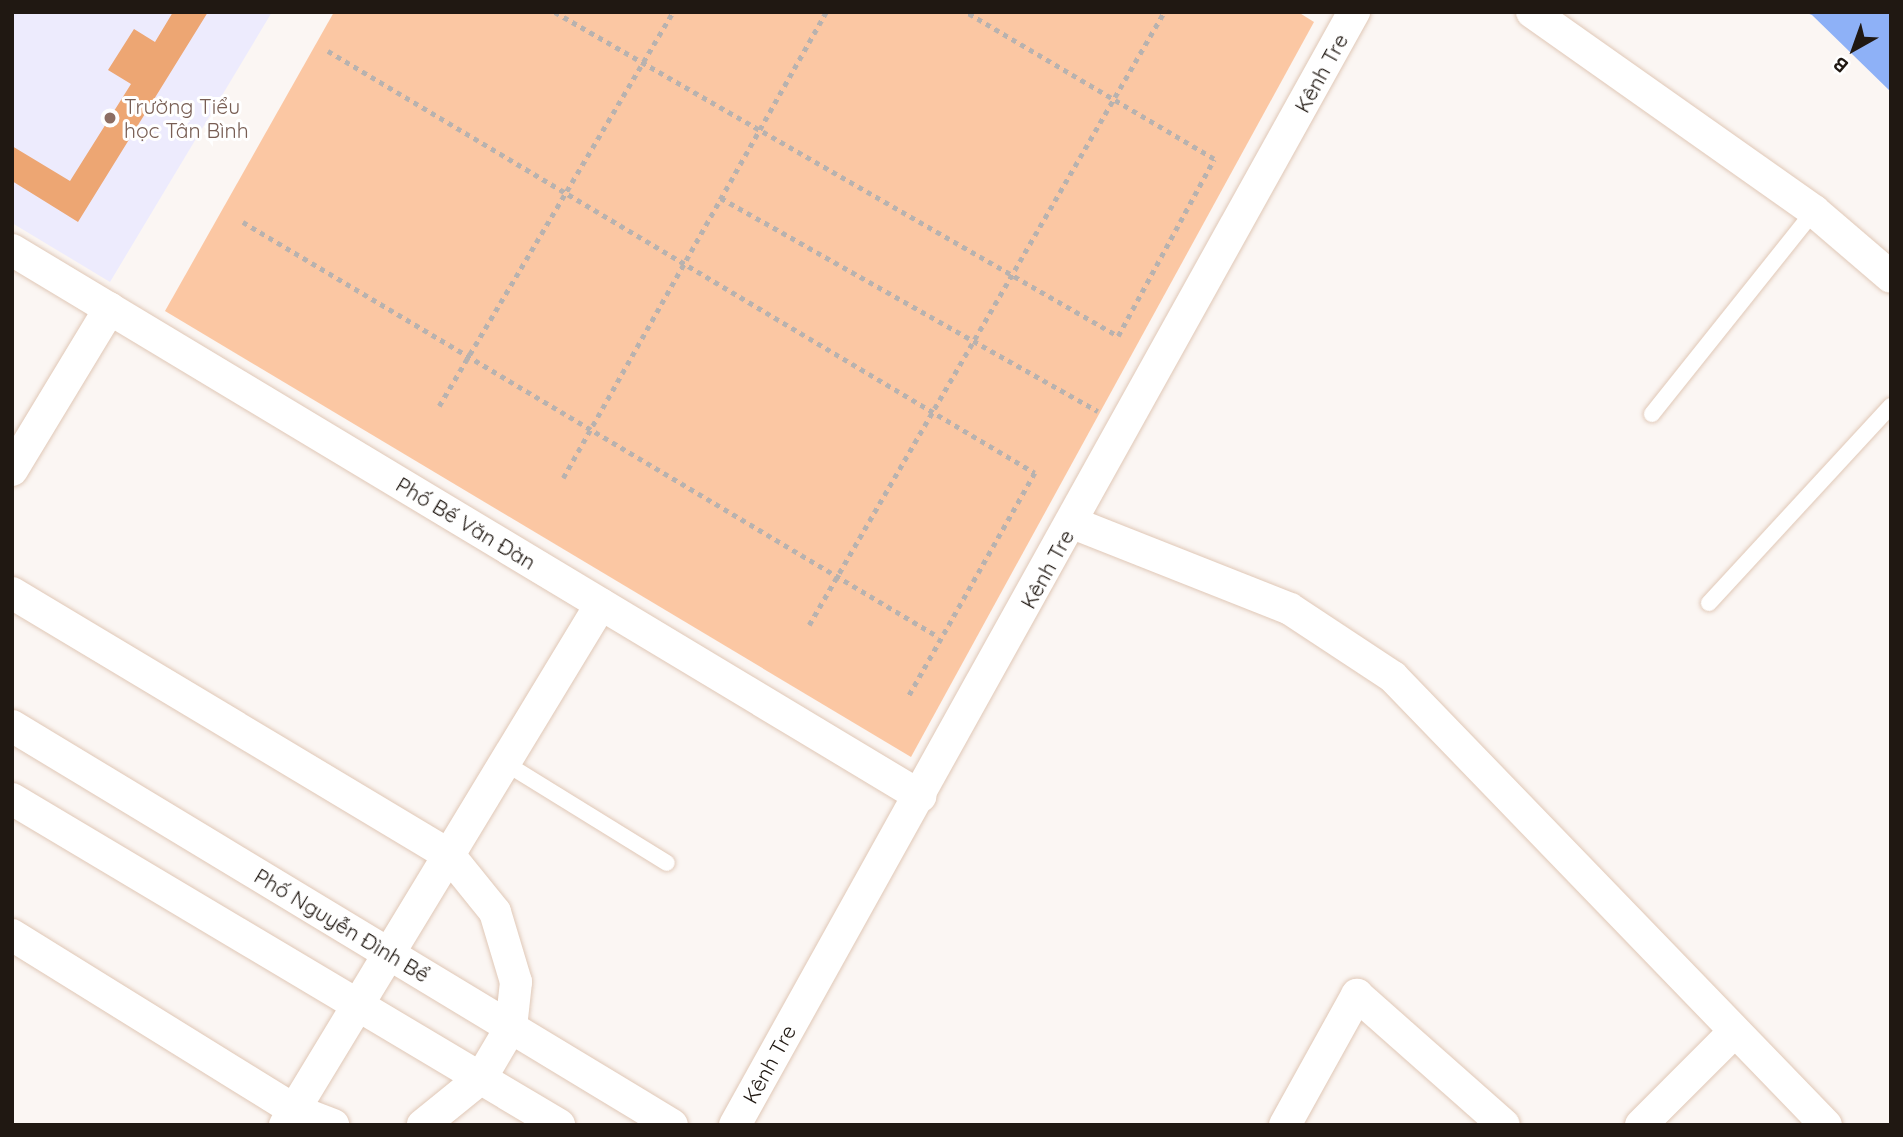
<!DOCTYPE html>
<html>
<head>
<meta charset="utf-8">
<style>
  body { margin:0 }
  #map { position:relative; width:1903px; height:1137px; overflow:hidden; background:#fbf6f3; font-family:Quicksand,sans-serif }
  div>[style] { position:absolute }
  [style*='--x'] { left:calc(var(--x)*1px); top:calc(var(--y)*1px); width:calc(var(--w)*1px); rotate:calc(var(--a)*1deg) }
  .education>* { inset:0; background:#edebfd }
  .green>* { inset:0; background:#fbc7a3 }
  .water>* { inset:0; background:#8eb1f7 }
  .building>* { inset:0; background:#eda673 }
  .path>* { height:4.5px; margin-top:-2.25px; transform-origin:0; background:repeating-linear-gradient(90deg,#b8b2af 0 5px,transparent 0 10px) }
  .roads { filter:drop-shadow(0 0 2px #e0c8b7) drop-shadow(0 0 2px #e0c8b7) }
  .service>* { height:16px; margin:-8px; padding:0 8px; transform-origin:8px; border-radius:8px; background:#fff }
  .minor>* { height:32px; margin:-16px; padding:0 16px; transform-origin:16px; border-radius:16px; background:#fff }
  .dots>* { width:19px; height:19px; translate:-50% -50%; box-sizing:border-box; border:4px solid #fff; border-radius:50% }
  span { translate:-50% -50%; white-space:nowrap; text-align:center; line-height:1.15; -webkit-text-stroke:6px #fff; paint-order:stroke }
  .street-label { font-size:21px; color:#201812 }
  .education-label { font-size:21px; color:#785e54 }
  .left { translate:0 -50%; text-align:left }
  .frame { position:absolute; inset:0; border:14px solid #201812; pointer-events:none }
  .north { position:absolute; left:1819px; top:14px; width:70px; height:70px; -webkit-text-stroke:5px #fff; paint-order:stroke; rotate:220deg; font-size:19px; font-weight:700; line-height:28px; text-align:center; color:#201812 }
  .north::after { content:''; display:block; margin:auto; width:24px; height:32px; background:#201812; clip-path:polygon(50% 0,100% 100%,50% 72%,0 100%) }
</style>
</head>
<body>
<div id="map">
  <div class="education">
    <i style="clip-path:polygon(12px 12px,272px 12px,110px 282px,12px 223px)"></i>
  </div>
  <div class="green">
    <i style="clip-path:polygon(334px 12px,1298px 12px,1314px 22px,911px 757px,165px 311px)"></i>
  </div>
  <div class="water">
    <i style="clip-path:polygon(1804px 12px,1891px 12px,1891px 92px,1812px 15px)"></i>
  </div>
  <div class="building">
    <i style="clip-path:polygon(173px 12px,208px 12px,78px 222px,12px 181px,12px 146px,70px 181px,131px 84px,108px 70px,134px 29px,155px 42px)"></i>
  </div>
  <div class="path">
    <i style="--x:555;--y:12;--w:650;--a:29.92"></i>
    <i style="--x:1118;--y:336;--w:201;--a:-61.5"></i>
    <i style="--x:1214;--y:159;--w:289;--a:-149.4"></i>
    <i style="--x:328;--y:51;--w:823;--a:30.83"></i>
    <i style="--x:1035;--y:473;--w:256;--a:119.5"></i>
    <i style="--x:721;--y:198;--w:433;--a:29.5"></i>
    <i style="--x:243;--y:222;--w:810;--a:30.81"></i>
    <i style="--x:439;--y:406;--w:458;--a:-59.3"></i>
    <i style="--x:563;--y:478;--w:535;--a:-60.56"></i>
    <i style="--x:809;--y:625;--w:708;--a:-59.92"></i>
  </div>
  <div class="roads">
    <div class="service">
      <i style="--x:1652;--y:414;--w:260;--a:-51.4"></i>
      <i style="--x:1709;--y:603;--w:268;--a:-47.3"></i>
      <i style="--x:505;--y:763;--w:190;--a:31.7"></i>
    </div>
    <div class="minor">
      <i style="--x:1532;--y:12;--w:345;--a:35.2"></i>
      <i style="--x:1814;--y:211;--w:101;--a:40.6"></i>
      <i style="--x:12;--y:250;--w:1060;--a:31.02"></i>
      <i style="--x:12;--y:470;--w:189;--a:-58.8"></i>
      <i style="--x:1073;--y:523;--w:233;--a:21.6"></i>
      <i style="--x:1290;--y:609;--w:123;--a:33.4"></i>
      <i style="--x:1393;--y:677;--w:623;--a:45.98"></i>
      <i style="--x:12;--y:593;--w:510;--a:30.94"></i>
      <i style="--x:449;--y:855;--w:73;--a:51.1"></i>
      <i style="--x:495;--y:912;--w:73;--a:73.3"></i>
      <i style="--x:516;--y:982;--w:45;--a:96.3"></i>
      <i style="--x:511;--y:1027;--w:59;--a:120.5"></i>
      <i style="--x:481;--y:1078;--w:75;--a:141"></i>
      <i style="--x:12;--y:726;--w:771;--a:31.15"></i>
      <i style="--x:12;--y:799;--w:637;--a:30.79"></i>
      <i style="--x:12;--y:935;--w:332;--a:31.8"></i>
      <i style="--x:294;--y:1110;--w:42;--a:21"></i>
      <i style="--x:285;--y:1125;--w:609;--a:-58.76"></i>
      <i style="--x:735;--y:1125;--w:1274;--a:-60.92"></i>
      <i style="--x:1285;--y:1125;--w:149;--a:-61"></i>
      <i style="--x:1357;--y:995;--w:196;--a:41.5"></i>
      <i style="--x:1641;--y:1125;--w:132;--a:-45"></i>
    </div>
  </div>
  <div class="dots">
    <i style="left:110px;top:118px;background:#8d6e63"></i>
  </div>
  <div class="street-label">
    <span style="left:1321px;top:73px;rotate:-61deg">Kênh Tre</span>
    <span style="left:466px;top:523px;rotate:31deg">Phố Bế Văn Đàn</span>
    <span style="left:1047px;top:569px;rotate:-61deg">Kênh Tre</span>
    <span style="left:342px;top:925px;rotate:31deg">Phố Nguyễn Đình Bể</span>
    <span style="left:769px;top:1064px;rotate:-61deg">Kênh Tre</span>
  </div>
  <div class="education-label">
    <span class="left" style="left:124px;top:118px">Trường Tiểu<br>học Tân Bình</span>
  </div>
  <div class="frame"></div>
  <div class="north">B</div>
</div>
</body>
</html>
